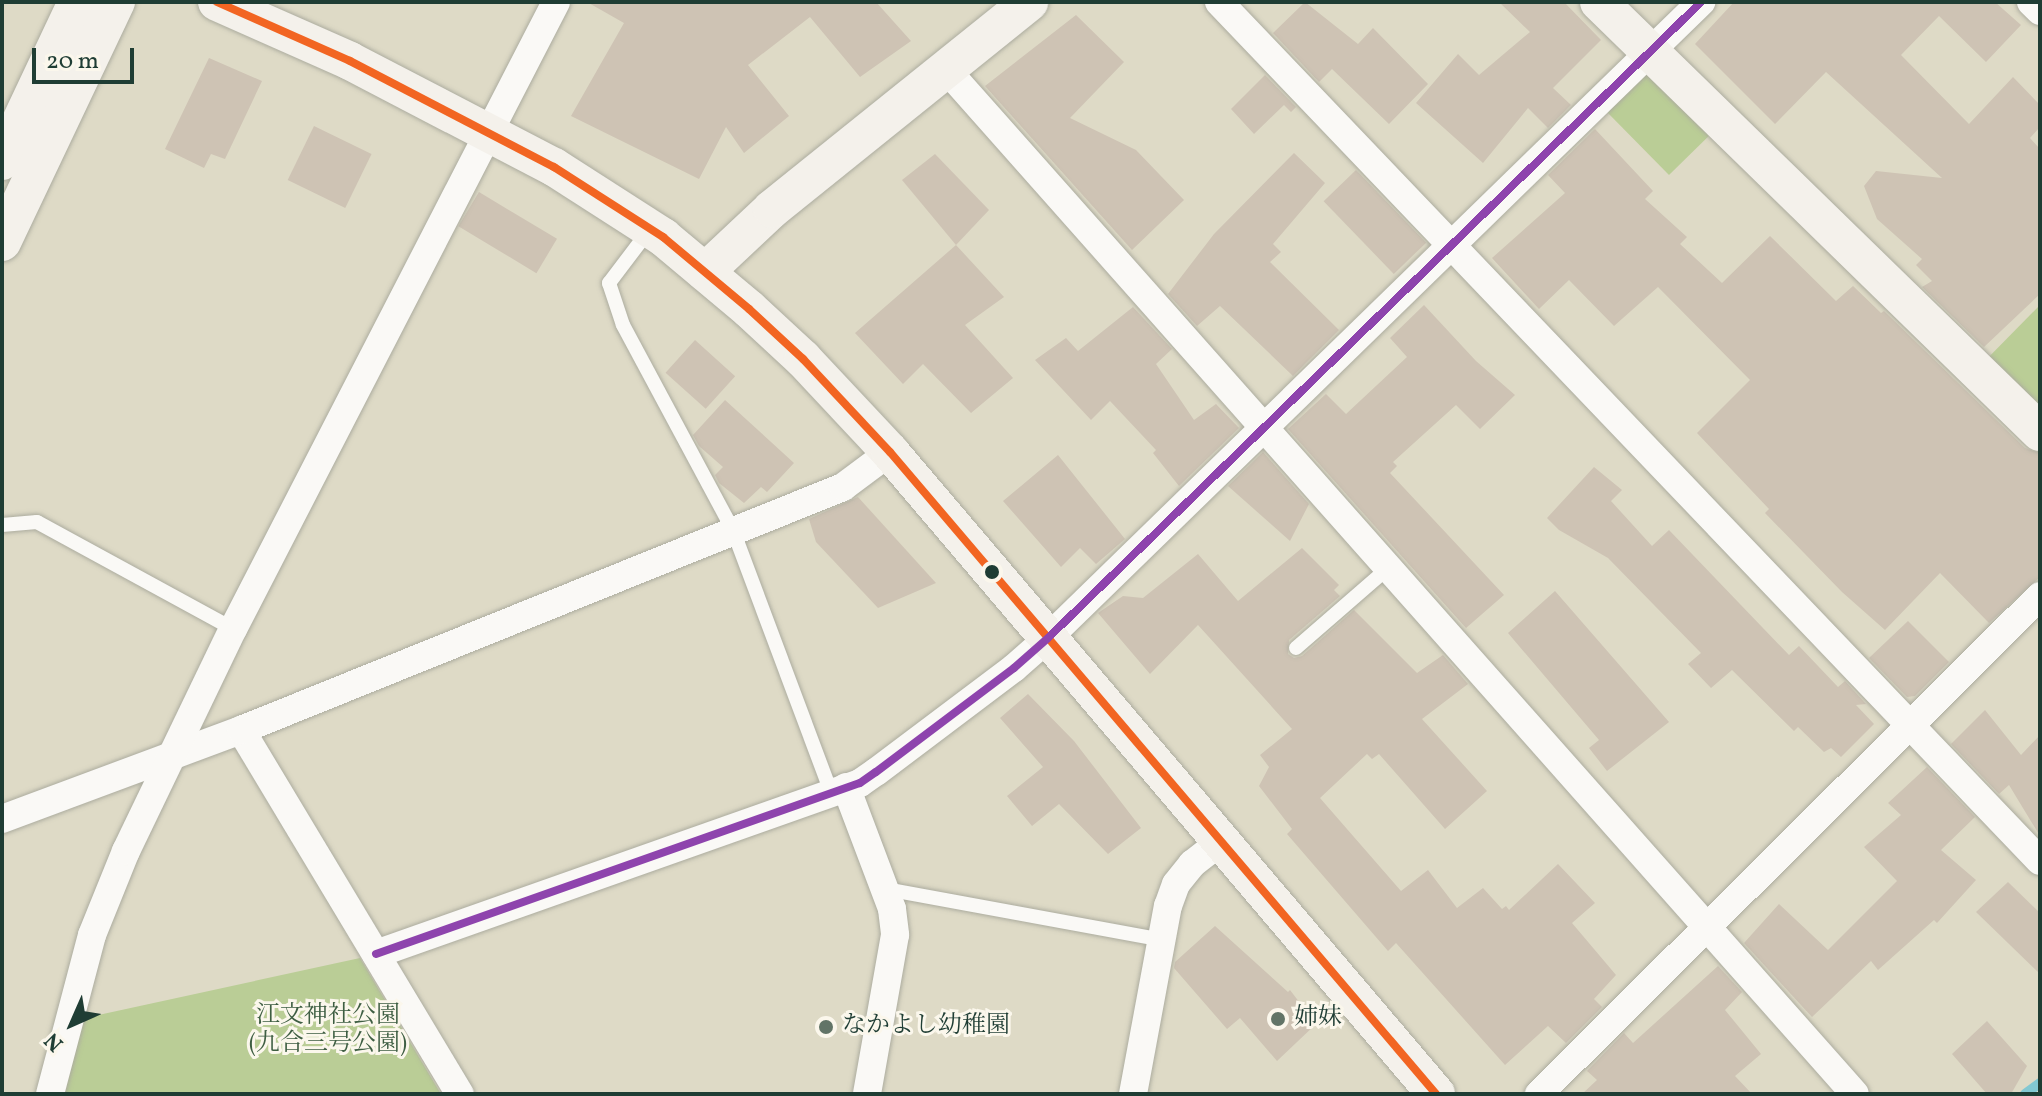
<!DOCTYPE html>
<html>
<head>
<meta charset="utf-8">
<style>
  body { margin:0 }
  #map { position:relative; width:2042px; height:1096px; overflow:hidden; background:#dedac6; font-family:Vollkorn,"Noto Serif JP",serif }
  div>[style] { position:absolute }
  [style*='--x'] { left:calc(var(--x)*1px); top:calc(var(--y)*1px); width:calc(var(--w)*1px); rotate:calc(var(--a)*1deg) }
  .green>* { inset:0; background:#bacd96 }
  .stream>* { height:10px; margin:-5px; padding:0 5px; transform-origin:5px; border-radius:5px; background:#82c8d2 }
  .building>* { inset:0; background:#cec3b4; transform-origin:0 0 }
  .roads { filter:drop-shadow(0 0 2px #acac9f) drop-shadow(0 0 2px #acac9f) }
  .lane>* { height:14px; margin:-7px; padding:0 7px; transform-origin:7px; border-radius:7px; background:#faf9f6 }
  .street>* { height:28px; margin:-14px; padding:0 14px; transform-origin:14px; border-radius:14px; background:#faf9f6 }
  .secondary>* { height:38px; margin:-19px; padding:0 19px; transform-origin:19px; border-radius:19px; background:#f4f1eb }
  .bus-1>* { height:8px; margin:-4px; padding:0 4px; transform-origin:4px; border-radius:4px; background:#f26522 }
  .bus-2>* { height:8px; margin:-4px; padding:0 4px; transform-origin:4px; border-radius:4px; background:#8e44ad }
  .dots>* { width:22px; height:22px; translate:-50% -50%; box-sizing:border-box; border:4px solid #fbf7ec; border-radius:50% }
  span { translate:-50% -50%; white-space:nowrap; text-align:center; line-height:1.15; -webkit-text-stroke:6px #fbf7ec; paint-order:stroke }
  .park-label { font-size:24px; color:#3e5e42 }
  .poi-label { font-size:24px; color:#1f3d34 }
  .left { translate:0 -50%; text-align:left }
  .frame { position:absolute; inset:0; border:4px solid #1f3d34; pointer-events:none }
  .north { position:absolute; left:32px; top:984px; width:80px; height:80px; -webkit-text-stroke:6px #fbf7ec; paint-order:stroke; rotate:225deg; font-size:22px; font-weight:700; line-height:32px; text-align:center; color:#1f3d34 }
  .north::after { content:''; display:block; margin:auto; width:28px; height:36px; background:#1f3d34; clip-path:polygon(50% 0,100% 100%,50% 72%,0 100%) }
  .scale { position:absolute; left:32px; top:48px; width:102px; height:36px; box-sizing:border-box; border:4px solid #1f3d34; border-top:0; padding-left:10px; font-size:24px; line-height:28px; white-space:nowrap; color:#1f3d34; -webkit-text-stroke:6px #fbf7ec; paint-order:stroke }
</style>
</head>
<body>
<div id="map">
  <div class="green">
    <i style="clip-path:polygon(1644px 72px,1718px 127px,1669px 175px,1605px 110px)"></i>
    <i style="clip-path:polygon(2040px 305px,2040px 432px,1977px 369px)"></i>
    <i style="clip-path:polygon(360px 958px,441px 1094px,65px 1094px,80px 1019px)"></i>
  </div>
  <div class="stream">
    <i style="--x:2025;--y:1094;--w:19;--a:-36"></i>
  </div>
  <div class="building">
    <i style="clip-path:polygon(587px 2px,876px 2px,911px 41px,860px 77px,810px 17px,748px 65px,789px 116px,744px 153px,726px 127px,699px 179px,571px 116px,624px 23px)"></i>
    <i style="clip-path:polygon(1305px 2px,1358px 44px,1373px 28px,1428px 84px,1389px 124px,1332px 69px,1319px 82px,1273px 33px)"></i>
    <i style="clip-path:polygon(1499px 2px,1564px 2px,1601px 40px,1553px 88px,1571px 105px,1548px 128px,1528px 108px,1483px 163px,1416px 103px,1458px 54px,1479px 75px,1530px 32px)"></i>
    <i style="clip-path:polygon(1734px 2px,1995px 2px,2021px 25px,1986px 62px,1939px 16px,1901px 55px,1969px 124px,2013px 77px,2040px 105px,2040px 127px,2030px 138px,2040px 149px,2040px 294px,1984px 347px,1922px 287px,1932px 281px,1916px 265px,1922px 259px,1877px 219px,1864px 186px,1876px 171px,1942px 178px,1826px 72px,1775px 124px,1695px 44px)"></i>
    <i style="clip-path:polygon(1076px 15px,1124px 62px,1070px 118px,1136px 150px,1184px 200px,1132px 250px,985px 86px)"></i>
    <i style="clip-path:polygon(209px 58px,262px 81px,225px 159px,211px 154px,204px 168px,165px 149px)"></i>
    <i style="clip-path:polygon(1265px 75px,1296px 107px,1291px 112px,1284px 105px,1254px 134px,1231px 109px)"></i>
    <i style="left:314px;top:126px;width:64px;height:60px;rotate:26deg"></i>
    <i style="clip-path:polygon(1595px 129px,1653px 191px,1645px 199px,1687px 237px,1680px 244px,1722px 283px,1770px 236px,1836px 301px,1853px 286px,1881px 313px,1884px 311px,2025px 448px,2040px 453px,2040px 577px,1989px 623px,1940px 573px,1885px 630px,1842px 592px,1765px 513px,1769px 509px,1697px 433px,1750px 380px,1658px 287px,1614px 326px,1569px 280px,1539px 309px,1492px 258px,1565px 193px,1548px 175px)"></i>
    <i style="clip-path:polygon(1294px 153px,1325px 183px,1273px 244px,1281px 252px,1270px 262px,1339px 330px,1293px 376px,1220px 306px,1197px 326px,1168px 294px,1214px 234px)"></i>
    <i style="clip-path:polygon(935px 154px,989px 210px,956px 245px,902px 180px)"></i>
    <i style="left:1356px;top:170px;width:101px;height:45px;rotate:46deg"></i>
    <i style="left:479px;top:192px;width:91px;height:40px;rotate:31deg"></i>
    <i style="clip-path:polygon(956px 245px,1004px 297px,965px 325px,1013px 378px,971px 413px,923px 364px,903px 384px,855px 333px)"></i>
    <i style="clip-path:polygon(1424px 305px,1476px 361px,1515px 395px,1480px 429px,1456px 405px,1393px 462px,1397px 466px,1390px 473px,1504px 595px,1466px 628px,1288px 429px,1326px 394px,1346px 414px,1407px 357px,1390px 338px)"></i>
    <i style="clip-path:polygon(1133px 307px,1172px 349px,1156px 364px,1194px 420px,1216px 404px,1239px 428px,1179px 486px,1153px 453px,1156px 450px,1110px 401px,1091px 420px,1035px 360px,1066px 338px,1078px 351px)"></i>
    <i style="left:695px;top:340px;width:54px;height:44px;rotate:42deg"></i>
    <i style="clip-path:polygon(725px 400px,794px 463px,767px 492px,761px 487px,744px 503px,719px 483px,715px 475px,723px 467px,699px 446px,693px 435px)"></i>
    <i style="clip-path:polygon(1263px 452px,1309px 504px,1290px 541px,1228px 486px)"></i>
    <i style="clip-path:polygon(1058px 455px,1125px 539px,1096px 564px,1080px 548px,1061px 567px,1003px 501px)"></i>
    <i style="clip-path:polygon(1594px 467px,1622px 490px,1611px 501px,1652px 546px,1669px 530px,1789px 655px,1799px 646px,1838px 687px,1845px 681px,1866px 704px,1856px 705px,1874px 724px,1841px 757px,1831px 748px,1824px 752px,1798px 727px,1794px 731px,1732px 670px,1711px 688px,1688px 664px,1701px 653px,1608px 558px,1559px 530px,1547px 518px)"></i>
    <i style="clip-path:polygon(858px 497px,936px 583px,878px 608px,816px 542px,809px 519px)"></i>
    <i style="clip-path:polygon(1302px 548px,1339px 585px,1334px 590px,1340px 596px,1289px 640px,1288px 654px,1294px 658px,1302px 656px,1354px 610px,1417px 673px,1443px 655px,1468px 684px,1422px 719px,1487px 791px,1445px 829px,1379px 754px,1372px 759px,1367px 754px,1320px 798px,1401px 891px,1428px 870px,1457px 908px,1483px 888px,1502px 909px,1506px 906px,1509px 910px,1558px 864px,1595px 903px,1572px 923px,1616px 975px,1594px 999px,1602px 1007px,1566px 1043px,1548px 1026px,1505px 1065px,1396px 943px,1388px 951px,1287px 834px,1292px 829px,1259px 786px,1269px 767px,1260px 755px,1292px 729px,1198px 625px,1150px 674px,1098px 613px,1123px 596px,1143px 598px,1198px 554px,1238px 601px)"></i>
    <i style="clip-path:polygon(1555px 591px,1669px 722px,1607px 771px,1589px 748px,1599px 740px,1508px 633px)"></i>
    <i style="clip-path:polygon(1908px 621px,1949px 662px,1915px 696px,1907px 697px,1869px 658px)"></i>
    <i style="clip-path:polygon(1028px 694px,1074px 741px,1141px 828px,1108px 854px,1059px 804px,1032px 826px,1007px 796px,1043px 767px,1000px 718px)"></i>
    <i style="clip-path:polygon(1985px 710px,2021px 755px,2040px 735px,2040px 836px,2009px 785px,1999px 794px,1951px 744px)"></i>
    <i style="clip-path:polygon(1927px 767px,1975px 817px,1941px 850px,1976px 880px,1937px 923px,1934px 920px,1878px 970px,1871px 961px,1812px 1017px,1744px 943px,1779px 904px,1828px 950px,1897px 881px,1864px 847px,1901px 815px,1888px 803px)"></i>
    <i style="clip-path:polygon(2008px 882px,2040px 913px,2040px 974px,1976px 912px)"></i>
    <i style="clip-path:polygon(1215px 926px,1288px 992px,1290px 990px,1316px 1024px,1277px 1061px,1240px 1018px,1227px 1029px,1174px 968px,1175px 962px)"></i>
    <i style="clip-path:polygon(1718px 966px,1742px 992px,1725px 1010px,1761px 1054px,1735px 1076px,1752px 1094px,1582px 1094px,1597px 1080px,1587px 1071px,1624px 1033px,1633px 1043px)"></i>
    <i style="clip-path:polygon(1987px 1021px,2027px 1066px,2011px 1094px,1987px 1094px,1952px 1054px)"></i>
  </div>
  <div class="roads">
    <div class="lane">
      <i style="--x:650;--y:229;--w:68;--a:127.2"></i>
      <i style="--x:609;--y:283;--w:44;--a:71.6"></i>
      <i style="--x:623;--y:325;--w:233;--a:61.8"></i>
      <i style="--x:733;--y:530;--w:280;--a:69.5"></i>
      <i style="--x:2;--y:525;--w:35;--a:-5"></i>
      <i style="--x:37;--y:522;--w:223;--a:28.6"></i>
      <i style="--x:1296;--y:648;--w:122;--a:-41"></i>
      <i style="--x:885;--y:889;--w:282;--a:10.4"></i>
    </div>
    <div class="street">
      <i style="--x:1219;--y:2;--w:1188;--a:46.3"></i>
      <i style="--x:2031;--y:2;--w:13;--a:45"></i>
      <i style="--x:945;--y:68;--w:1371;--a:48.43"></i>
      <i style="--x:241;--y:730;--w:425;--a:59"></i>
      <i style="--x:846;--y:787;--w:130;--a:69.3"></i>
      <i style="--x:892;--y:909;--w:26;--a:83"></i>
      <i style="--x:895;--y:935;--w:161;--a:100"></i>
      <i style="--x:2;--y:819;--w:255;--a:-20.4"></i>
      <i style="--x:241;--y:730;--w:649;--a:-21.98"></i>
      <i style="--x:843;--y:487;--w:59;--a:-36.7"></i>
      <i style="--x:376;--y:954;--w:513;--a:-19.46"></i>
      <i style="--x:860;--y:783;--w:19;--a:-35"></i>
      <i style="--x:876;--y:772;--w:173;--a:-37"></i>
      <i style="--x:1014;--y:668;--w:45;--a:-41.4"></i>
      <i style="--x:1048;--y:638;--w:912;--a:-44.24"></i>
      <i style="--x:50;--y:1094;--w:164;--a:-75.2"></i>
      <i style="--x:92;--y:935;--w:91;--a:-68"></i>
      <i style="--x:126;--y:851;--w:246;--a:-64.3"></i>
      <i style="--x:233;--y:629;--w:705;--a:-62.74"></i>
      <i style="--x:1133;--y:1094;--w:191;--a:-79.5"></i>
      <i style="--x:1168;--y:906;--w:23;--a:-70"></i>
      <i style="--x:1176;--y:884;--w:26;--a:-51"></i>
      <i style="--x:1192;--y:864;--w:37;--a:-38"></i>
      <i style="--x:1539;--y:1094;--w:706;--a:-44.83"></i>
    </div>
    <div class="secondary">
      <i style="--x:217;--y:2;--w:145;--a:23.9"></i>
      <i style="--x:350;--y:61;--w:230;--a:27.5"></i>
      <i style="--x:554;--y:167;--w:130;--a:32.7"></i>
      <i style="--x:663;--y:237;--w:112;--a:39.9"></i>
      <i style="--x:749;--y:309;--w:74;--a:42.8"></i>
      <i style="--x:803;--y:359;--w:127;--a:46.9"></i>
      <i style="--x:890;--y:452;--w:843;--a:49.62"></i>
      <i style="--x:1599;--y:2;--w:616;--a:44.28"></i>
      <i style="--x:2;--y:161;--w:176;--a:-64.7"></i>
      <i style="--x:2;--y:242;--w:266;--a:-64.6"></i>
      <i style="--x:705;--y:272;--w:92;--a:-43.2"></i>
      <i style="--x:772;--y:209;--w:330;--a:-38.8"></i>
    </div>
  </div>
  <div class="bus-1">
    <i style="--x:217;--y:2;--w:145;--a:23.9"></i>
    <i style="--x:350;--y:61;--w:230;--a:27.5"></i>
    <i style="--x:554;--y:167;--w:130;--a:32.7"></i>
    <i style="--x:663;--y:237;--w:112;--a:39.9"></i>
    <i style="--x:749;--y:309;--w:74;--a:42.8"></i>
    <i style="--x:803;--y:359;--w:127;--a:46.9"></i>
    <i style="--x:890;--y:452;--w:843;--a:49.62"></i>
  </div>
  <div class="bus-2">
    <i style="--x:376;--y:954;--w:513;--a:-19.46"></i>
    <i style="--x:860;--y:783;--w:19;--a:-35"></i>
    <i style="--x:876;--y:772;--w:173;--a:-37"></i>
    <i style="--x:1014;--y:668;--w:45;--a:-41.4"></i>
    <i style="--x:1048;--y:638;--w:912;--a:-44.24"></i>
  </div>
  <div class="dots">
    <i style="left:992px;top:572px;background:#1f3d34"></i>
    <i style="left:1278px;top:1019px;background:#627467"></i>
    <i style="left:826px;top:1027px;background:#627467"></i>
  </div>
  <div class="park-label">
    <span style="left:328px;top:1031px">江文神社公園<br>(九合三号公園)</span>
  </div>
  <div class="poi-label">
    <span class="left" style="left:1294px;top:1019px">姉妹</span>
    <span class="left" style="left:842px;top:1027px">なかよし幼稚園</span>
  </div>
  <div class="frame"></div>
  <div class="north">N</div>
  <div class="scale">20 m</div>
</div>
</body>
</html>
